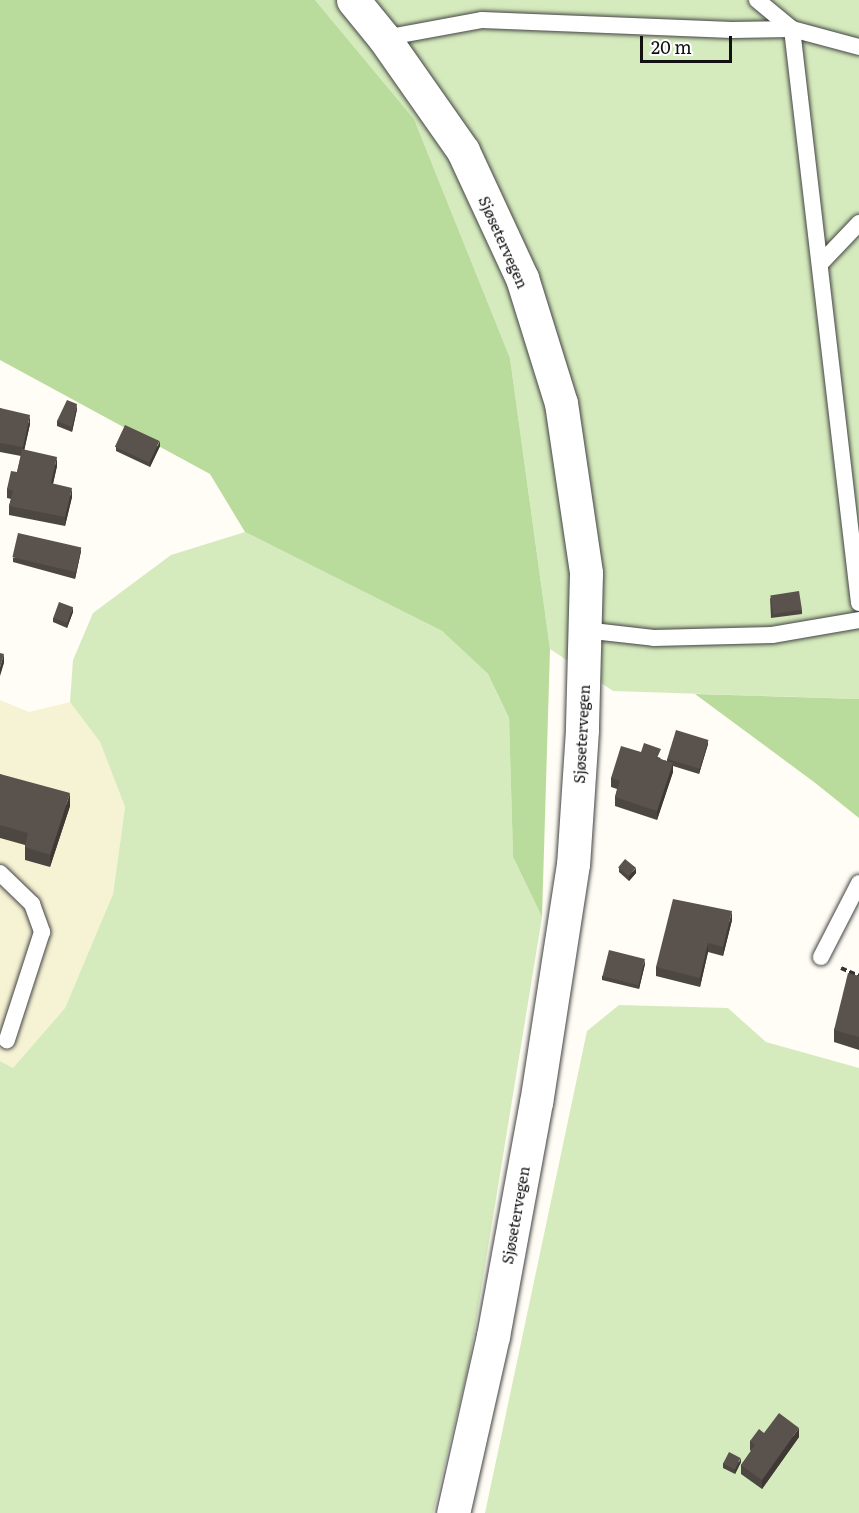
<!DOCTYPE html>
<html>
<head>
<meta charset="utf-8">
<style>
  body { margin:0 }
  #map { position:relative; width:859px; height:1513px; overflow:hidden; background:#fffdf5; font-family:Literata,serif }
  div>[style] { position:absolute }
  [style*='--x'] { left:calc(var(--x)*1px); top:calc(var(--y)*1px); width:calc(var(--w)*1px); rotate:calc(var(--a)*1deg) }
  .farmland>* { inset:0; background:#f6f3d4 }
  .green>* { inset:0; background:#d5ebbd }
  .forest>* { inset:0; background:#b9dc9c }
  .path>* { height:4px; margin-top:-2px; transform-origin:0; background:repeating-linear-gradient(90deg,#333 0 6px,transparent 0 9px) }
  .roads { filter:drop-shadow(0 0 2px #444) drop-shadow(0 0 2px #444) }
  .service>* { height:16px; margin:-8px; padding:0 8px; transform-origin:8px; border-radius:8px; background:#fff }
  .tertiary>* { height:33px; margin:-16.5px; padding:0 16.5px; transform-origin:16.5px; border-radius:16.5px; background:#fff }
  .wall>* { inset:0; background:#4d4742 }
  .shaded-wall>* { inset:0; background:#3f3936 }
  .building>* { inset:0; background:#5a524d; transform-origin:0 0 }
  span { translate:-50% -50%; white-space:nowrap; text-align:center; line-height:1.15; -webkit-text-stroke:6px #fff; paint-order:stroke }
  .street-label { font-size:15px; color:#111 }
  .scale { position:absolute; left:640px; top:36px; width:92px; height:27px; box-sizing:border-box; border:3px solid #111; border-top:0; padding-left:8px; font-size:18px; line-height:21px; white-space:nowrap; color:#111; -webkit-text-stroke:4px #fff; paint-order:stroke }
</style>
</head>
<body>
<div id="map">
  <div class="farmland">
    <i style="clip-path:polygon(0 700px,29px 712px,70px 702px,100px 742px,125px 807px,113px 894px,65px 1008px,13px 1068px,0 1061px)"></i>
  </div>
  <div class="green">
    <i style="clip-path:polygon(315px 0,859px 0,859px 699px,613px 691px,550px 649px,510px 358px,414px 119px)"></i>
    <i style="clip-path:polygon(245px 532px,442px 631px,488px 674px,509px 718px,513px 857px,542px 917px,469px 1364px,433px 1513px,0 1513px,0 1061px,13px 1068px,65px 1008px,113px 894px,125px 807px,100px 742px,70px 702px,73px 660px,93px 613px,171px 555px)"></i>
    <i style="clip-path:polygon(619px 1005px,728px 1008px,766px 1042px,859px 1068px,859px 1513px,485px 1513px,587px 1031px)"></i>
  </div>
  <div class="forest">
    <i style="clip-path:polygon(0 0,315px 0,414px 119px,510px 358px,550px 649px,542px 917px,513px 857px,509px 718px,488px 674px,442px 631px,245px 532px,210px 474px,0 360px)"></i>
    <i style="clip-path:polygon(695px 694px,859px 699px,859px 818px,814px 782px)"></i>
  </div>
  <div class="path">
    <i style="--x:841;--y:968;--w:20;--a:24"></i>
  </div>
  <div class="roads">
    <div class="service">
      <i style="--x:757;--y:0;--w:45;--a:39.6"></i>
      <i style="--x:792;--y:29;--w:578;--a:83.34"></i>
      <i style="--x:384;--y:38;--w:100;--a:-10.4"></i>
      <i style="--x:482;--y:20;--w:250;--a:2.3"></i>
      <i style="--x:732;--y:30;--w:60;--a:-1"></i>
      <i style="--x:792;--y:29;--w:69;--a:15"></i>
      <i style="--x:820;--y:264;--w:57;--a:-46.4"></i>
      <i style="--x:584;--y:630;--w:70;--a:6.5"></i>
      <i style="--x:654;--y:638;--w:118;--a:-1.5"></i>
      <i style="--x:772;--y:635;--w:88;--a:-9.8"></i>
      <i style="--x:0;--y:873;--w:45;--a:44.1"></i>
      <i style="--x:32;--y:904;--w:30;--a:70"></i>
      <i style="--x:42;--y:932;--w:114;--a:108"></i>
      <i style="--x:821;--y:957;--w:83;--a:-62.8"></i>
    </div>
    <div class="tertiary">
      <i style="--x:353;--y:0;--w:49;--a:50.8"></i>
      <i style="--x:384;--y:38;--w:138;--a:55"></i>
      <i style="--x:463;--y:151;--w:140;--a:65.1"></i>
      <i style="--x:522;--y:278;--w:131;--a:72.7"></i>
      <i style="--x:561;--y:403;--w:172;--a:81.6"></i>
      <i style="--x:586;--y:573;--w:157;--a:91.5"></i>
      <i style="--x:582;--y:730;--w:134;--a:93.8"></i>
      <i style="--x:573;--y:864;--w:241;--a:98.8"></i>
      <i style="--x:536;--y:1102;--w:238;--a:100.4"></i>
      <i style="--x:493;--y:1336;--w:181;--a:102.7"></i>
    </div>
  </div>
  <div class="wall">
    <i style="clip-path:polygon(0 408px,30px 424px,24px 450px,57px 466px,53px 484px,72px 497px,65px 526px,9px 515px,9px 506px,11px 499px,7px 498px,7px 489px,17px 472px,21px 456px,0 452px)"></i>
    <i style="clip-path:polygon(77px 409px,72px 432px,57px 426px,57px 421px)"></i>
    <i style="clip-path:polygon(160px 446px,150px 467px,116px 451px,116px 447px)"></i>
    <i style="clip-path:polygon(81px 551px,75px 579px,13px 562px,13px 558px)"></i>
    <i style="clip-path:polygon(770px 598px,802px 610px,802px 614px,771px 618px)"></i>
    <i style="clip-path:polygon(73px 612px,67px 628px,53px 622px,53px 618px)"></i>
    <i style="clip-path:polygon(708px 744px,699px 774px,673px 766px,673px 772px,657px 820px,615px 806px,615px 797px,617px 789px,611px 787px,611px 778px,641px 752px,661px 758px,660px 759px,667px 761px,667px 759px)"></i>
    <i style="clip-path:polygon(0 774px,70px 806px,50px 867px,25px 860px,25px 845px,0 838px)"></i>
    <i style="clip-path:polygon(619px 868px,636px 873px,629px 881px,619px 872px)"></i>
    <i style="clip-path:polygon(732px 920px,723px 956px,708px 952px,700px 987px,656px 976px,656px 967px)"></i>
    <i style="clip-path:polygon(645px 964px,639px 989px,602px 980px,602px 976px)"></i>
    <i style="clip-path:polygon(859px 976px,859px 1050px,834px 1042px,834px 1030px)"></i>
    <i style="clip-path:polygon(764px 1433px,799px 1437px,762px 1489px,741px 1474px,741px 1465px,751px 1451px,750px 1450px,750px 1441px)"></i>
    <i style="clip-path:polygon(741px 1462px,735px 1474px,723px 1468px,723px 1463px)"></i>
  </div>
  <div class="shaded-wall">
    <i style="clip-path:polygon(77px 404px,77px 409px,72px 432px,72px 427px)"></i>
    <i style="clip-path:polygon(30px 415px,30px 424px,23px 456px,23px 447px)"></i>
    <i style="clip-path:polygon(160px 441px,160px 446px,150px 467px,150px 462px)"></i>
    <i style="clip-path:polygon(57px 457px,57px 466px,51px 492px,51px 483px)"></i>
    <i style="clip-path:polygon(72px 488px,72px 497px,65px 526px,65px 517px)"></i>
    <i style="clip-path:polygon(81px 547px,81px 551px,75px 579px,75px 575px)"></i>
    <i style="clip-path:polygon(73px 607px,73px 612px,67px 628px,67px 623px)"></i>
    <i style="clip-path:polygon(4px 654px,4px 663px,0 676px,0 667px)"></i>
    <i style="clip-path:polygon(708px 740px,708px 744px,699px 774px,699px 769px)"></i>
    <i style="clip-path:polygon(673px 763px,673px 772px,657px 820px,657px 811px)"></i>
    <i style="clip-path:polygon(70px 793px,70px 806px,50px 867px,50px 855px)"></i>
    <i style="clip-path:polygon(636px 868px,636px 873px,629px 881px,629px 876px)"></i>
    <i style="clip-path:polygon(732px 911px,732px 920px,723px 956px,723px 947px)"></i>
    <i style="clip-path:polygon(708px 943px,708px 952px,700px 987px,700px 978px)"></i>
    <i style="clip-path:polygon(645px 959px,645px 964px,639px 989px,639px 985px)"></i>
    <i style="clip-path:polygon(799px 1428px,799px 1437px,762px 1489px,762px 1480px)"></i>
    <i style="clip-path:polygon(741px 1458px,741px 1462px,735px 1474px,735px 1470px)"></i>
  </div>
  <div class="building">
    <i style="clip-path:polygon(67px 400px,77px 404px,72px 427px,57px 421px)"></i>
    <i style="clip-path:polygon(0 408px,30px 415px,23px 447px,0 443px)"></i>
    <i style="left:125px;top:425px;width:38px;height:24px;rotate:25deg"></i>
    <i style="clip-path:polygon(22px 449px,57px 457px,51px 483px,72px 488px,65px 517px,9px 506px,13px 491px,7px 489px,11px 471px,17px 472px)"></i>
    <i style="left:18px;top:533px;width:65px;height:25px;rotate:13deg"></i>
    <i style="left:799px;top:591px;width:19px;height:29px;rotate:81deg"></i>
    <i style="left:59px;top:602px;width:15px;height:17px;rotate:20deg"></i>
    <i style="clip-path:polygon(0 653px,4px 654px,0 667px)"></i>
    <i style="left:676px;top:730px;width:34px;height:30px;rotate:17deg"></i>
    <i style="clip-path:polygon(644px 743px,661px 749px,657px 758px,673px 763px,657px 811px,615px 797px,620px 781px,611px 778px,621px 746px,641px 752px)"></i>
    <i style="clip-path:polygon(0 774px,70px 793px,50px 855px,25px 847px,28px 833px,0 825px)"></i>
    <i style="left:625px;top:859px;width:14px;height:11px;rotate:39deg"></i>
    <i style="clip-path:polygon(673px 899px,732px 911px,723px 947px,708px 943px,700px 978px,656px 967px)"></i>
    <i style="left:609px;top:950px;width:37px;height:27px;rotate:14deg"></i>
    <i style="clip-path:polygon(848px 973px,859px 976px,859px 1037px,834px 1030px)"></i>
    <i style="clip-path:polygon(779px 1413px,799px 1428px,762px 1480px,741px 1465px,755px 1445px,750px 1441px,759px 1429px,764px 1433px)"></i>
    <i style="left:729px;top:1452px;width:13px;height:13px;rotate:27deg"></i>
  </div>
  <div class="street-label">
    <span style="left:504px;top:242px;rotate:66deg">Sjøsetervegen</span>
    <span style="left:581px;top:734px;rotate:-87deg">Sjøsetervegen</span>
    <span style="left:515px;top:1215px;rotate:-80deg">Sjøsetervegen</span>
  </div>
  <div class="scale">20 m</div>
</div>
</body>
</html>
